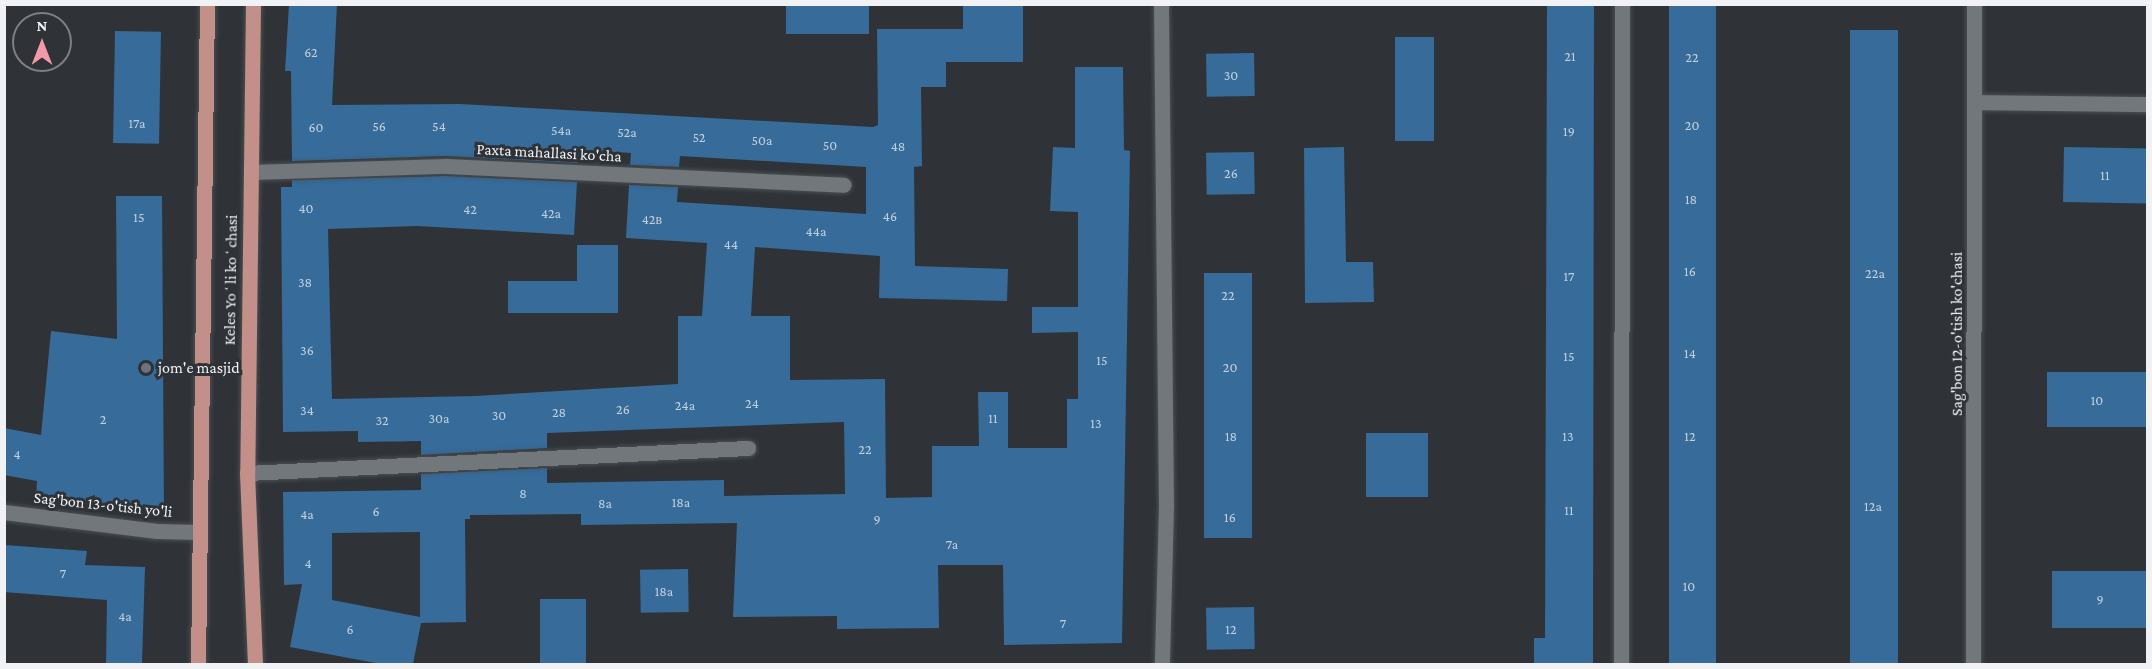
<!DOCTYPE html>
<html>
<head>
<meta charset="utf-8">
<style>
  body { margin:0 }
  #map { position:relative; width:2152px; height:669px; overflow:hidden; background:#2f3337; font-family:"Crimson Pro",serif }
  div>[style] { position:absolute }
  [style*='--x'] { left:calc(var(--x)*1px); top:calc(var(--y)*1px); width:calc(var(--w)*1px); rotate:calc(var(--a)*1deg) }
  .building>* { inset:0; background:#366b9a; transform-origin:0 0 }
  .roads { filter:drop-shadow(0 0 2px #4b4f52) drop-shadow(0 0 2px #4b4f52) }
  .minor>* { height:15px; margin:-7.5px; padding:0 7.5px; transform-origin:7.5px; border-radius:7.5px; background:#72777c }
  .major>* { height:15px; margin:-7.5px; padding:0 7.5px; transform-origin:7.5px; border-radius:7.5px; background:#c29088 }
  .dots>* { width:16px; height:16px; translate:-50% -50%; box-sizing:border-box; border:3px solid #2f3337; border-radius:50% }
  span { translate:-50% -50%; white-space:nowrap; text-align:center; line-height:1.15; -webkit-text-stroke:6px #2f3337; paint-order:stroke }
  .number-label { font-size:14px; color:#c2d0de }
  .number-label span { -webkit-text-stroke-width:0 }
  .street-label { font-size:16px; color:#f0f2f5 }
  .poi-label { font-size:16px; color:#f0f2f5 }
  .left { translate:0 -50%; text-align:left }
  .frame { position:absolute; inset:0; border:6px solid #f0f2f5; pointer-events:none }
  .north { position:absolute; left:12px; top:12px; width:60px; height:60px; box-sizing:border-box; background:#2f3337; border:2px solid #7c7f83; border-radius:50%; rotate:0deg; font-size:16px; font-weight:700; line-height:24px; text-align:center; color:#f0f2f5 }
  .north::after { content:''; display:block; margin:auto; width:21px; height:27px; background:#f39aa8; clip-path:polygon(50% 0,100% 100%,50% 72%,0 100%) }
</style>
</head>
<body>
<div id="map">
  <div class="building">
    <i style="clip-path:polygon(evenodd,289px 4px,337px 4px,332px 105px,460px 104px,873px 127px,878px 125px,877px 29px,963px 29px,963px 4px,1023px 4px,1023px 62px,946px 62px,946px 87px,921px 87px,922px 166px,914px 167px,915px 266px,1008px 269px,1007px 301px,879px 298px,880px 256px,755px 247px,751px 316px,790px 316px,790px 380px,885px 379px,886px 498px,932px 497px,932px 446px,979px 446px,978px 392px,1008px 392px,1008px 448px,1067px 448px,1067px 399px,1078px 399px,1078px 332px,1032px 333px,1032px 307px,1078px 307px,1078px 212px,1050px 211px,1053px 147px,1075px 148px,1075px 67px,1123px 67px,1124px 150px,1130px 151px,1122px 643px,1004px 645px,1003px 565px,938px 565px,939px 628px,837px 629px,837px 616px,733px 617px,737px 523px,581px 525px,581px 514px,470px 515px,470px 519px,465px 519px,466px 622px,421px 623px,413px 664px,381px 664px,290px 647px,302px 584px,284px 585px,283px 492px,421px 490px,421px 474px,547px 468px,547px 483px,724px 480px,724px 496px,845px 494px,844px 422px,547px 433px,547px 448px,421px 455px,421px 441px,358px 442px,358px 431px,283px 432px,281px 187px,292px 187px,292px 180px,446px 176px,577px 182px,574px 235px,417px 226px,328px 229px,332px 399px,475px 396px,678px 384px,678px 316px,702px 316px,707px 243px,626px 238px,629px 185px,678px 187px,677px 202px,866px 214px,866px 167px,680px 156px,679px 167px,630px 165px,631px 153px,584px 150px,579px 151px,578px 163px,446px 156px,292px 161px,291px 71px,285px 71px,289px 4px,420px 532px,420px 617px,332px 600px,332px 533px,420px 532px)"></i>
    <i style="left:786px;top:4px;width:83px;height:30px"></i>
    <i style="clip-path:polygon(1547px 4px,1594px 4px,1593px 664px,1534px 664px,1534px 638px,1545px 638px)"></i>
    <i style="left:1669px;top:4px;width:47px;height:660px"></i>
    <i style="left:1898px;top:30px;width:634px;height:48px;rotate:90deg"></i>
    <i style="left:115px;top:31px;width:46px;height:112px;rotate:1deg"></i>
    <i style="left:1395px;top:37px;width:39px;height:104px"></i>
    <i style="left:1254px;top:53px;width:43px;height:48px;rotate:89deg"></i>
    <i style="clip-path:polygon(1344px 147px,1346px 262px,1373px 262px,1374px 302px,1305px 303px,1304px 148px)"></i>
    <i style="left:2064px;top:147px;width:84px;height:55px;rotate:1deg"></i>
    <i style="left:1254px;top:152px;width:42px;height:48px;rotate:89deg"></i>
    <i style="clip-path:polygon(116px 196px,162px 196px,164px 512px,36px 498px,37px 481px,4px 475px,4px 428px,41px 435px,51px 331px,117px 339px)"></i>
    <i style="clip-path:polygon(577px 245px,618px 245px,618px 313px,508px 313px,508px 281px,577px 281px)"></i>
    <i style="left:1252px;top:273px;width:265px;height:48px;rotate:90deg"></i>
    <i style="left:2047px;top:372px;width:101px;height:55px"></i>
    <i style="left:1366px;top:433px;width:62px;height:64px"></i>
    <i style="clip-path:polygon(4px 545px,87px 551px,85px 565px,145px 567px,142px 664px,106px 664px,107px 600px,4px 592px)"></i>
    <i style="left:688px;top:569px;width:43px;height:48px;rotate:89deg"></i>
    <i style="left:2052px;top:571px;width:96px;height:57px"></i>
    <i style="left:540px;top:599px;width:46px;height:65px"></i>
    <i style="left:1254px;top:607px;width:42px;height:48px;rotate:89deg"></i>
  </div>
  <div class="roads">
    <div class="minor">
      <i style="--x:1161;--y:4;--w:502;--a:89.43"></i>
      <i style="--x:1166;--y:506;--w:158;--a:91.5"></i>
      <i style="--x:1976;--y:102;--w:172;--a:0.7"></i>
      <i style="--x:251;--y:172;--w:195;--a:-1.8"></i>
      <i style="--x:446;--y:166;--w:398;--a:2.7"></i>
      <i style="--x:247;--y:473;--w:502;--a:-2.86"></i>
      <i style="--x:4;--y:512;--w:154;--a:7.1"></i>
      <i style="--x:157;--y:531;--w:41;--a:1.4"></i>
      <i style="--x:1621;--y:664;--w:660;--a:-89.91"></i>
      <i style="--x:1973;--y:664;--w:660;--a:-89.91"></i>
    </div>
    <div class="major">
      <i style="--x:253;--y:4;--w:469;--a:90.7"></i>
      <i style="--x:247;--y:473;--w:191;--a:87.6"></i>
      <i style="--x:198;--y:664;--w:660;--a:-89.22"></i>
    </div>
  </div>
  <div class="dots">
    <i style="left:146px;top:368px;background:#6b7280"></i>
  </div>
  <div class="number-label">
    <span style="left:311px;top:52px">62</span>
    <span style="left:1570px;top:56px">21</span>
    <span style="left:1692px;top:57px">22</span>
    <span style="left:1231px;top:75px">30</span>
    <span style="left:137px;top:123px">17a</span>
    <span style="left:1692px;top:125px">20</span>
    <span style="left:379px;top:126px">56</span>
    <span style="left:439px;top:126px">54</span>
    <span style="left:316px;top:127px">60</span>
    <span style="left:561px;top:130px">54a</span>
    <span style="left:1569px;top:131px">19</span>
    <span style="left:627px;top:132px">52a</span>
    <span style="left:699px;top:137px">52</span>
    <span style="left:762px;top:140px">50a</span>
    <span style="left:830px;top:145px">50</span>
    <span style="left:898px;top:146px">48</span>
    <span style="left:1231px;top:173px">26</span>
    <span style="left:2105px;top:175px">11</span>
    <span style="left:1691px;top:199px">18</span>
    <span style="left:306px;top:208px">40</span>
    <span style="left:470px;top:209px">42</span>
    <span style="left:551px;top:213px">42a</span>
    <span style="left:890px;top:216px">46</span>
    <span style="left:139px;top:217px">15</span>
    <span style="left:652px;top:219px">42в</span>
    <span style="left:816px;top:231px">44a</span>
    <span style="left:731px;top:244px">44</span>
    <span style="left:1690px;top:271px">16</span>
    <span style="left:1875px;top:273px">22a</span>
    <span style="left:1569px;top:276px">17</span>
    <span style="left:305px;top:282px">38</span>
    <span style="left:1228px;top:295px">22</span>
    <span style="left:307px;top:350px">36</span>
    <span style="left:1690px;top:353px">14</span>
    <span style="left:1569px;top:356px">15</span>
    <span style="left:1102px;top:360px">15</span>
    <span style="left:1230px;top:367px">20</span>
    <span style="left:2097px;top:400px">10</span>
    <span style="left:752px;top:403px">24</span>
    <span style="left:685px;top:405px">24a</span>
    <span style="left:623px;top:409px">26</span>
    <span style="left:307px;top:410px">34</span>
    <span style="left:559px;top:412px">28</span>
    <span style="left:499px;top:415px">30</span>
    <span style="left:439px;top:418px">30a</span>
    <span style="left:993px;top:418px">11</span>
    <span style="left:103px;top:419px">2</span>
    <span style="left:382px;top:420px">32</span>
    <span style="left:1096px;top:423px">13</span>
    <span style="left:1231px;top:436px">18</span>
    <span style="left:1568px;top:436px">13</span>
    <span style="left:1690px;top:436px">12</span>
    <span style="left:865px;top:449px">22</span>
    <span style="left:17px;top:454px">4</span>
    <span style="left:523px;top:493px">8</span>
    <span style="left:681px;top:502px">18a</span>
    <span style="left:605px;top:503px">8a</span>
    <span style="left:1873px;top:506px">12a</span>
    <span style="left:1569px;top:510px">11</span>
    <span style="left:376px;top:511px">6</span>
    <span style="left:307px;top:514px">4a</span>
    <span style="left:1230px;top:517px">16</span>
    <span style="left:877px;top:519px">9</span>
    <span style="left:952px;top:544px">7a</span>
    <span style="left:308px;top:563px">4</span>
    <span style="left:63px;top:573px">7</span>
    <span style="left:1689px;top:586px">10</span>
    <span style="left:664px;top:591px">18a</span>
    <span style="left:2100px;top:599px">9</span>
    <span style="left:125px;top:616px">4a</span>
    <span style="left:1063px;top:623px">7</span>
    <span style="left:350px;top:629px">6</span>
    <span style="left:1231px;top:629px">12</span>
  </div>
  <div class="street-label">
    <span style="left:549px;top:153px;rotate:3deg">Paxta mahallasi ko'cha</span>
    <span style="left:231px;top:280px;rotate:-89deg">Keles Yoʻli koʻchasi</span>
    <span style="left:1957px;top:334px;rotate:-90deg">Sag'bon 12-o'tish ko'chasi</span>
    <span style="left:103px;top:505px;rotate:6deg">Sag'bon 13-o'tish yo'li</span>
  </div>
  <div class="poi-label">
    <span class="left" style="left:158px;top:368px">jom'e masjid</span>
  </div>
  <div class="frame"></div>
  <div class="north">N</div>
</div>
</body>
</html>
